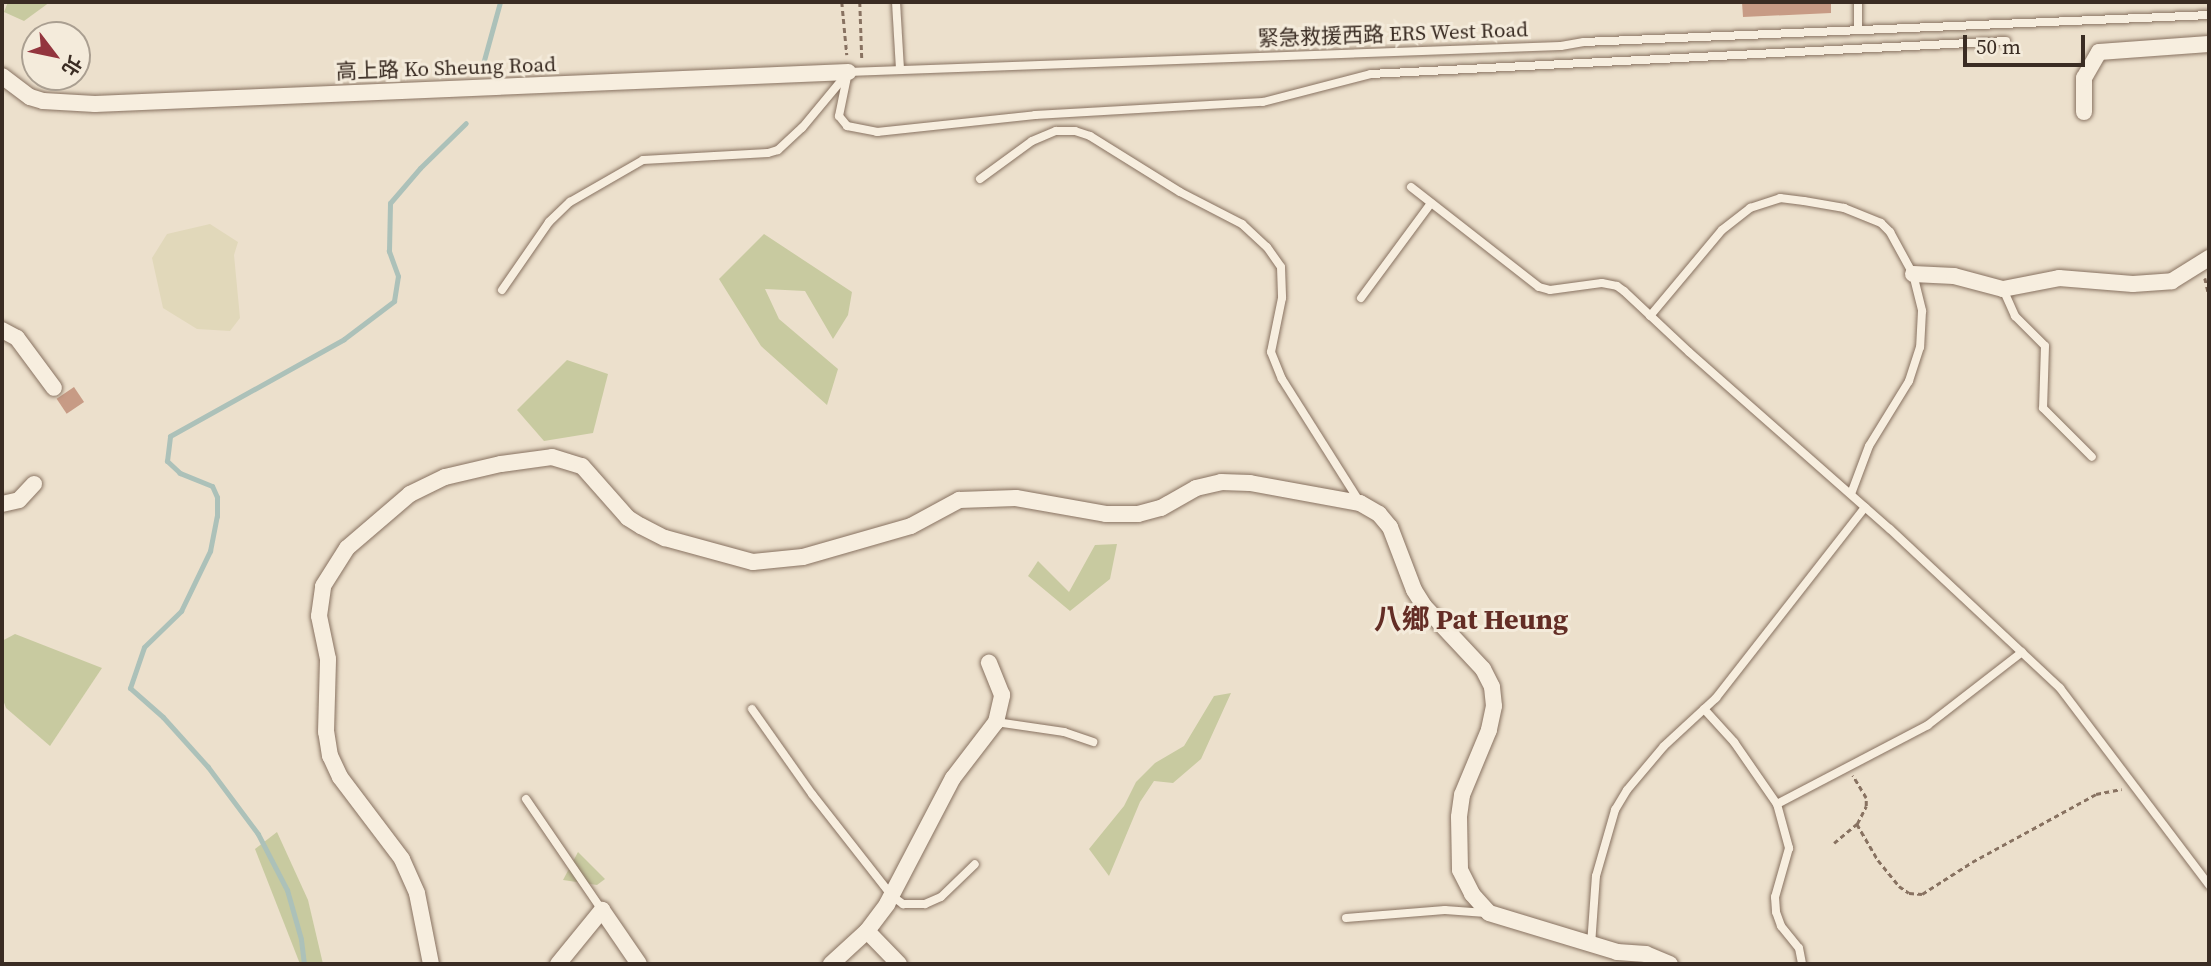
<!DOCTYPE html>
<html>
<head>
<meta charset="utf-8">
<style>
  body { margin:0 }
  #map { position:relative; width:2211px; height:966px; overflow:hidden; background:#ece0cc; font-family:"Source Serif 4","Noto Sans TC",serif }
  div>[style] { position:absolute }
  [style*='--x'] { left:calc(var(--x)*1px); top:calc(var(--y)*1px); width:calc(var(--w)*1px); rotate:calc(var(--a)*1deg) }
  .farmland>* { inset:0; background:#e1d8ba }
  .green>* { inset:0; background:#c8caa0 }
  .stream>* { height:5px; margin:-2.5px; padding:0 2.5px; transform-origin:2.5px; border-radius:2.5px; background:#acc1b9 }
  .building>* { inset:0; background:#c79b85; transform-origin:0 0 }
  .path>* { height:2.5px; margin-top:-1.25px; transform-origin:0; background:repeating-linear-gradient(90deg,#887261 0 5px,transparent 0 8.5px) }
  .roads { filter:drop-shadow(0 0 2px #887261) drop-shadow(0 0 2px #887261) }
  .service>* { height:8px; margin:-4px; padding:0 4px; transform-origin:4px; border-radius:4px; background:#f7eedf }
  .minor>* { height:16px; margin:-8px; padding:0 8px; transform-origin:8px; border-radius:8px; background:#f7eedf }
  span { translate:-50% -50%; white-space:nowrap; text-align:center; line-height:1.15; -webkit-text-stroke:6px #f4ebdb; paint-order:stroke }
  .street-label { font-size:21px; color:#3a2c23 }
  .district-label { font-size:28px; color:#632d25; font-weight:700 }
  .frame { position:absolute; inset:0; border:4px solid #3a2c23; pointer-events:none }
  .north { position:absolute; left:21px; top:21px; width:70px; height:70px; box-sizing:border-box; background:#f4ebdb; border:2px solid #aa9f91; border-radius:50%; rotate:122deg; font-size:19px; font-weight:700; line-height:28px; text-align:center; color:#3a2c23 }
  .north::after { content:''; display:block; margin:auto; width:24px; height:32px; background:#93353e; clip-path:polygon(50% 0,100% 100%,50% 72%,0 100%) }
  .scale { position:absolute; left:1963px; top:35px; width:122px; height:32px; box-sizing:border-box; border:4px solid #3a2c23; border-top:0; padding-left:9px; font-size:21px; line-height:24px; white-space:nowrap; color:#3a2c23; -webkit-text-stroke:5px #f4ebdb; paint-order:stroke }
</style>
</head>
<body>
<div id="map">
  <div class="farmland">
    <i style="clip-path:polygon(210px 224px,238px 242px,234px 255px,240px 318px,230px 331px,197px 329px,163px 308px,152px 258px,167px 234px)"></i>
  </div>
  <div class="green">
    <i style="clip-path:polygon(8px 2px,50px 2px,24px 21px,4px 12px)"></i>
    <i style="clip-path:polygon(764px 234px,852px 292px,848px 315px,833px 339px,805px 291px,765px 289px,779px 319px,838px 369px,827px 405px,761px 346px,719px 279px)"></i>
    <i style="clip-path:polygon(567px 360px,608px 374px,593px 433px,544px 441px,517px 410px)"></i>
    <i style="clip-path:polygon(1117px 544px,1110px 579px,1070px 611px,1028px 576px,1038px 561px,1069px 592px,1095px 545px)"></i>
    <i style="clip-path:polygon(15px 634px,102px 668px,50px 746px,6px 708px,2px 697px,2px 641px)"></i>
    <i style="clip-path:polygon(1231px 693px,1201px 759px,1173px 783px,1154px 781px,1140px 802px,1109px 876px,1089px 849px,1124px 806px,1136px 782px,1155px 763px,1184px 746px,1214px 696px)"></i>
    <i style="clip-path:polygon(277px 832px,308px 900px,323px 964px,300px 964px,255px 849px)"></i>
    <i style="clip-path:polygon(578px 852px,605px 879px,597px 885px,563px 880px)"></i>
  </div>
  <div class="stream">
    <i style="--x:481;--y:71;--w:72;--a:-74.6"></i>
    <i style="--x:304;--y:964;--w:25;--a:-97"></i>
    <i style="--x:301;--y:939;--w:51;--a:-105.9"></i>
    <i style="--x:287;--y:890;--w:63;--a:-117.4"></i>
    <i style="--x:258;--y:834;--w:84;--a:-126.7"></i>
    <i style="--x:208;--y:767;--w:67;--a:-132"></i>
    <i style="--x:163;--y:717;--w:44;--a:-138.7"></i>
    <i style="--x:130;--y:688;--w:43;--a:-71.1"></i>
    <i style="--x:144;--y:647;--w:52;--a:-44.2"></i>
    <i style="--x:181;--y:611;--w:67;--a:-64.2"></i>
    <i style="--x:210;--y:551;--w:36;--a:-79"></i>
    <i style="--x:217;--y:516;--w:19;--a:-90"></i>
    <i style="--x:217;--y:497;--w:12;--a:-114"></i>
    <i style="--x:212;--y:486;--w:35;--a:-158"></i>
    <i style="--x:180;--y:473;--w:18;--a:-137"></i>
    <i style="--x:167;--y:461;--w:25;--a:-83"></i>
    <i style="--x:170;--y:436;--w:199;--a:-29.1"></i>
    <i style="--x:344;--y:339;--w:63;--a:-37.2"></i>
    <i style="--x:394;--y:301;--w:25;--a:-81"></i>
    <i style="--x:398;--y:276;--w:27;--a:-110"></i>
    <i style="--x:389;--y:251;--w:48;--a:-88.8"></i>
    <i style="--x:390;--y:203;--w:46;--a:-49.4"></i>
    <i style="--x:420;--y:168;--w:64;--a:-44.4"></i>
  </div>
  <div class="building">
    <i style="clip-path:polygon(1742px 2px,1831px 2px,1831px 13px,1743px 17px)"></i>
    <i style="left:74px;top:387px;width:18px;height:21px;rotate:56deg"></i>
  </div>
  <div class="path">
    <i style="--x:842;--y:2;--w:53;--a:84.6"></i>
    <i style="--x:860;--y:2;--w:56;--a:88"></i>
    <i style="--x:2205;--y:278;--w:17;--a:77"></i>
    <i style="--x:1857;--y:824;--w:42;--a:59.7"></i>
    <i style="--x:1878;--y:860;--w:33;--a:51"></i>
    <i style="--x:1899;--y:886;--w:12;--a:35"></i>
    <i style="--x:1909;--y:893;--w:13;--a:4"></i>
    <i style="--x:1922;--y:894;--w:59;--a:-32.6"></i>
    <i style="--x:1972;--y:862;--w:141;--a:-28.7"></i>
    <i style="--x:2096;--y:794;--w:26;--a:-11"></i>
    <i style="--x:1834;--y:843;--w:30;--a:-40"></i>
    <i style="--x:1857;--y:824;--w:20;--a:-63"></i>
    <i style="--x:1866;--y:806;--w:8;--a:-90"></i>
    <i style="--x:1866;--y:798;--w:26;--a:-121"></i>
  </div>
  <div class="roads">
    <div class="service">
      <i style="--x:896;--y:2;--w:67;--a:86.6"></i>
      <i style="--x:1858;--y:30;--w:28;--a:-90"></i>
      <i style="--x:848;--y:72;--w:713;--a:-2.09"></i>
      <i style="--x:1561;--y:46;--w:23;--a:-10"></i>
      <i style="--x:1584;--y:42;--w:626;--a:-2.47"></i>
      <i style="--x:848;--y:72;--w:45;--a:101.6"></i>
      <i style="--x:839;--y:116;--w:13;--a:51"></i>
      <i style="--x:847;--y:126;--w:31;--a:11"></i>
      <i style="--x:877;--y:132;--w:159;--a:-6.1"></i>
      <i style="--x:1035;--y:115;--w:228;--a:-3.3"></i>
      <i style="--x:1263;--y:102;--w:112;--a:-14.5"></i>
      <i style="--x:1371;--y:74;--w:636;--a:-2.97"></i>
      <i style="--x:980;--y:179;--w:64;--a:-36.2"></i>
      <i style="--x:1032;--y:141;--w:26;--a:-23"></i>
      <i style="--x:1056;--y:131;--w:19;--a:0"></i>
      <i style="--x:1075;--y:131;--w:16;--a:18"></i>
      <i style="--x:1090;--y:136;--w:106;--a:31.9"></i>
      <i style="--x:1180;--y:192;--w:70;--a:27.3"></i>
      <i style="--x:1242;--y:224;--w:34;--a:43"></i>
      <i style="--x:1267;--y:247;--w:24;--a:55"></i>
      <i style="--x:1281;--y:267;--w:31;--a:88"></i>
      <i style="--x:1282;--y:298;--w:55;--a:101.5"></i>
      <i style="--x:1271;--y:352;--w:29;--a:68"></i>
      <i style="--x:1282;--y:379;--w:144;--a:57.7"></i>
      <i style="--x:1411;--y:187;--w:162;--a:38"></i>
      <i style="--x:1539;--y:287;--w:11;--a:15"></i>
      <i style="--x:1550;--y:290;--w:52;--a:-7.7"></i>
      <i style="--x:1602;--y:283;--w:15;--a:11"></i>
      <i style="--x:1617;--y:286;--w:9;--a:36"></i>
      <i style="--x:1624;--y:291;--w:89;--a:43.2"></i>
      <i style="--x:1689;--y:352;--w:268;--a:41.4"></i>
      <i style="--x:1890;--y:529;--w:233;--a:43.1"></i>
      <i style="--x:2060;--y:688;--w:247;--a:52.9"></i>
      <i style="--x:2003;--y:289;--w:30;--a:66"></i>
      <i style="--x:2015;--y:316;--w:42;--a:45"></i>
      <i style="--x:2045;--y:346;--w:62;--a:91.8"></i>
      <i style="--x:2043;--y:408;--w:69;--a:45"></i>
      <i style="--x:502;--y:290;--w:83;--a:-55.3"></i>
      <i style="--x:549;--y:222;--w:29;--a:-44"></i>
      <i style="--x:570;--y:202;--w:84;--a:-29.9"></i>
      <i style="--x:643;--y:160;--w:125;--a:-3.2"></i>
      <i style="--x:768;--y:153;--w:10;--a:-17"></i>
      <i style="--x:778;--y:150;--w:33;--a:-43"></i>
      <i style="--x:802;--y:128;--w:69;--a:-50.3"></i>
      <i style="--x:1361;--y:298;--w:118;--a:-53.6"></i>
      <i style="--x:1650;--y:316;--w:112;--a:-50.1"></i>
      <i style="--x:1722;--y:230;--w:36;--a:-38"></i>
      <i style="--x:1750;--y:208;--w:32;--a:-18"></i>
      <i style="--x:1780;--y:198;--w:24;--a:7"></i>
      <i style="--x:1804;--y:201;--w:41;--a:9.9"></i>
      <i style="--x:1844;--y:208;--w:40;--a:22"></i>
      <i style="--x:1881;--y:223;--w:13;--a:45"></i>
      <i style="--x:1890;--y:232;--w:48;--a:61.3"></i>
      <i style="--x:1913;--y:274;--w:38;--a:76"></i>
      <i style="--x:1922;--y:311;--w:36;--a:93"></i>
      <i style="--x:1920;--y:347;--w:36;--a:108"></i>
      <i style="--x:1909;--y:381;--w:76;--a:121.6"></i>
      <i style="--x:1869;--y:446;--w:51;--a:110.6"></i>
      <i style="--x:752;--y:709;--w:104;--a:54.8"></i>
      <i style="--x:812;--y:794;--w:130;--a:51.9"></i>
      <i style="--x:892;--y:896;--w:14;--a:36"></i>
      <i style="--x:903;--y:904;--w:22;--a:0"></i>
      <i style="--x:925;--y:904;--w:17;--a:-24"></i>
      <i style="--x:941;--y:897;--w:47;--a:-44.1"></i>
      <i style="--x:1704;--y:709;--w:45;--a:47.7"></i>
      <i style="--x:1734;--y:742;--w:75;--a:55.3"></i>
      <i style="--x:1777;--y:804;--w:46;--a:74.7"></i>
      <i style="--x:1789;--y:848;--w:51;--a:105.9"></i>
      <i style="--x:1775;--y:897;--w:15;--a:86"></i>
      <i style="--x:1776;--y:912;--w:15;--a:70"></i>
      <i style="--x:1781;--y:926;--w:28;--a:51"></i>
      <i style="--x:1799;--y:948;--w:16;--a:79"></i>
      <i style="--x:996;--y:722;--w:69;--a:8.4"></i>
      <i style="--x:1064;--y:732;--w:31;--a:19"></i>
      <i style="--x:526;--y:799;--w:135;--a:55.6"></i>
      <i style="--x:1777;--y:804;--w:170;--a:-27.6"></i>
      <i style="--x:1928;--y:725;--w:119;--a:-37.8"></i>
      <i style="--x:1346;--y:918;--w:99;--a:-4.6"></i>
      <i style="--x:1445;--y:910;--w:41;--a:4.2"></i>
      <i style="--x:1591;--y:945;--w:69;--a:-85.9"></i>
      <i style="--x:1596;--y:876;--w:69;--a:-73.9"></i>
      <i style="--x:1615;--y:810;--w:23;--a:-59"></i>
      <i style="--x:1627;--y:790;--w:57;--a:-49.9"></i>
      <i style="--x:1664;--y:746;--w:71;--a:-42.7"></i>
      <i style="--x:1716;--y:698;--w:242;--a:-52"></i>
    </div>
    <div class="minor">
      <i style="--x:2;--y:76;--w:35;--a:37"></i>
      <i style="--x:30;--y:97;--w:14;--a:17"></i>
      <i style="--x:43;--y:101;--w:52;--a:3.3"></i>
      <i style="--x:95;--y:104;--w:754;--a:-2.43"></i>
      <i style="--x:2084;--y:112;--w:34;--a:-90"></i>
      <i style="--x:2084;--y:78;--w:30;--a:-60"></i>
      <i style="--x:2099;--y:52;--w:110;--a:-4.2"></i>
      <i style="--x:1913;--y:274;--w:41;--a:2.8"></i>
      <i style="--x:1954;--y:276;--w:51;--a:14.9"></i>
      <i style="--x:2003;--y:289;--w:57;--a:-11.1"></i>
      <i style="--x:2059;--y:278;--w:74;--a:4.6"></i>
      <i style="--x:2133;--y:284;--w:39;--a:-4"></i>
      <i style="--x:2172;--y:281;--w:44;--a:-31.9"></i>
      <i style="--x:2;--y:330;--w:17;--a:28"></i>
      <i style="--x:17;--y:338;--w:62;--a:53.5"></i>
      <i style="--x:2;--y:504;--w:17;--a:-13"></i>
      <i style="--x:19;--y:500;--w:22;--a:-47"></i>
      <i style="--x:867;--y:931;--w:46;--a:45.9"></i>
      <i style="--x:431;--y:964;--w:72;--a:-101.2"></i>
      <i style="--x:417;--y:893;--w:37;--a:-114"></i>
      <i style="--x:402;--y:859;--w:103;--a:-127.1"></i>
      <i style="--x:340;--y:777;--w:23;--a:-115"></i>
      <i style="--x:330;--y:756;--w:24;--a:-99"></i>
      <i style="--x:326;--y:732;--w:73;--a:-88.4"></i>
      <i style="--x:328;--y:659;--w:44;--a:-101.8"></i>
      <i style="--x:319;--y:616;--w:30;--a:-82"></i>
      <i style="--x:323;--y:586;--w:45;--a:-57.7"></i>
      <i style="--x:347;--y:548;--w:83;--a:-40.6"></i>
      <i style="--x:410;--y:494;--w:39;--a:-26"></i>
      <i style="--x:445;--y:477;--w:57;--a:-13.1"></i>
      <i style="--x:501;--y:464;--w:51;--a:-7.8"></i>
      <i style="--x:552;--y:457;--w:31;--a:17"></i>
      <i style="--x:582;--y:466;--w:69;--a:48.5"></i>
      <i style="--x:628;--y:518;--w:15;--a:32"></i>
      <i style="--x:641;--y:526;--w:27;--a:27"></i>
      <i style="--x:665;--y:538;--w:91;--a:15.3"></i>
      <i style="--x:753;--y:562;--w:50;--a:-5.7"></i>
      <i style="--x:803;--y:557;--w:112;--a:-16"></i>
      <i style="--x:911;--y:526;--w:55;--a:-28.4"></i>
      <i style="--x:959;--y:500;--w:57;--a:-2"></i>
      <i style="--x:1016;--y:498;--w:91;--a:10.1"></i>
      <i style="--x:1106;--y:514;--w:32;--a:0"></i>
      <i style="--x:1138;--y:514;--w:24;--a:-15"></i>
      <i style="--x:1161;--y:508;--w:40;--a:-29.7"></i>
      <i style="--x:1196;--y:488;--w:26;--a:-13"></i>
      <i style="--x:1221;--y:482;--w:29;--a:2"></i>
      <i style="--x:1250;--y:483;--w:112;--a:10.3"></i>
      <i style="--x:1360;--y:503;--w:22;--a:30"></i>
      <i style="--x:1379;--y:514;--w:17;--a:50"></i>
      <i style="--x:1390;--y:527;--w:67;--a:69.1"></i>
      <i style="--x:1414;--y:590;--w:19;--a:58"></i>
      <i style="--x:1424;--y:606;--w:86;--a:46.9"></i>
      <i style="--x:1483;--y:669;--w:20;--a:63"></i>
      <i style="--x:1492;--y:687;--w:19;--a:84"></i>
      <i style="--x:1494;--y:706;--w:25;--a:102"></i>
      <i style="--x:1489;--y:730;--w:70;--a:112.6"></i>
      <i style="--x:1462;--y:795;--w:22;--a:98"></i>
      <i style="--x:1459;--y:817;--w:53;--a:88.9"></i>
      <i style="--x:1460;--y:870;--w:27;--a:63"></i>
      <i style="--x:1472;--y:894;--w:25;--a:48"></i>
      <i style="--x:1489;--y:913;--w:134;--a:16.9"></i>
      <i style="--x:1617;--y:952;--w:29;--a:4"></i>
      <i style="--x:1646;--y:954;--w:26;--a:23"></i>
      <i style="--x:558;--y:964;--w:70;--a:-50.8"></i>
      <i style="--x:602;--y:910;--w:65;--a:55.6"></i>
      <i style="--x:831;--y:964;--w:49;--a:-42.5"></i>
      <i style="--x:867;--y:931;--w:34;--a:-53"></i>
      <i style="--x:887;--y:904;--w:142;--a:-62.4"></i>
      <i style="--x:953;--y:778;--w:71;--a:-52.5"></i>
      <i style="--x:996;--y:722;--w:28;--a:-77"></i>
      <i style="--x:1002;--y:695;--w:35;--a:-112"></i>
    </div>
  </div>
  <div class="street-label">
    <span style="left:1393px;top:34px;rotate:-2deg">緊急救援西路 ERS West Road</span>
    <span style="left:446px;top:68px;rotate:-2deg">高上路 Ko Sheung Road</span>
  </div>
  <div class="district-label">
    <span style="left:1471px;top:619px">八鄉 Pat Heung</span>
  </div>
  <div class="frame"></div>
  <div class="north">北</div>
  <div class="scale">50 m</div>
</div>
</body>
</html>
